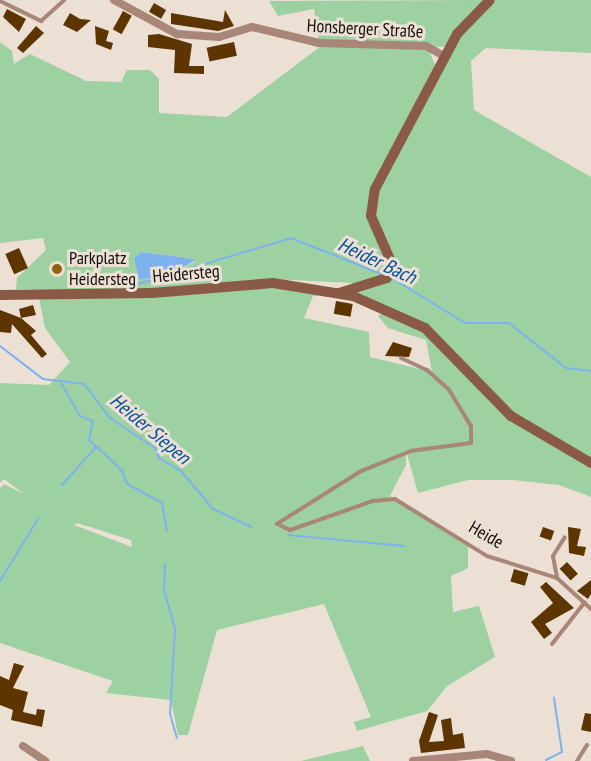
<!DOCTYPE html>
<html>
<head>
<meta charset="utf-8">
<style>
  body { margin:0 }
  #map { position:relative; width:591px; height:761px; overflow:hidden; background:#ece0d4; font-family:"PT Sans Narrow",sans-serif }
  div>[style] { position:absolute }
  [style*='--x'] { left:calc(var(--x)*1px); top:calc(var(--y)*1px); width:calc(var(--w)*1px); rotate:calc(var(--a)*1deg) }
  .green>* { inset:0; background:#9dd1a1 }
  .water>* { inset:0; background:#7eb2ee }
  .stream>* { height:2px; margin:-1px; padding:0 1px; transform-origin:1px; border-radius:1px; background:#7eb2ee }
  .building>* { inset:0; background:#5c3500; transform-origin:0 0 }
  .service>* { height:4px; margin:-2px; padding:0 2px; transform-origin:2px; border-radius:2px; background:#a88678 }
  .minor>* { height:8px; margin:-4px; padding:0 4px; transform-origin:4px; border-radius:4px; background:#a88678 }
  .secondary>* { height:10px; margin:-5px; padding:0 5px; transform-origin:5px; border-radius:5px; background:#8a5a46 }
  .dots>* { width:16px; height:16px; translate:-50% -50%; box-sizing:border-box; border:3px solid #ece0d4; border-radius:50% }
  span { translate:-50% -50%; white-space:nowrap; text-align:center; line-height:1.15; -webkit-text-stroke:6px #ece0d4; paint-order:stroke }
  .street-label { font-size:18px; color:#130f0b }
  .poi-label { font-size:18px; color:#130f0b }
  .left { translate:0 -50%; text-align:left }
  .water-label { font-size:20px; color:#03529a; font-style:italic }
</style>
</head>
<body>
<div id="map">
  <div class="green">
    <i style="clip-path:polygon(489px 0,444px 47px,319px 41px,314px 9px,278px 16px,269px 1px)"></i>
    <i style="clip-path:polygon(evenodd,495px 0,591px 0,591px 53px,486px 48px,471px 61px,474px 110px,591px 177px,591px 463px,550px 440px,591px 465px,591px 497px,559px 485px,513px 480px,468px 480px,418px 493px,407px 454px,450px 446px,406px 452px,406px 465px,390px 496px,468px 546px,468px 568px,451px 576px,453px 612px,479px 606px,495px 657px,447px 686px,427px 711px,357px 731px,354px 722px,371px 717px,324px 604px,217px 630px,188px 735px,178px 735px,171px 700px,106px 693px,113px 681px,0 643px,0 488px,4px 484px,24px 494px,4px 479px,0 483px,0 383px,49px 385px,70px 362px,45px 328px,39px 298px,146px 297px,273px 287px,334px 294px,313px 296px,304px 318px,369px 332px,370px 357px,432px 372px,426px 340px,388px 328px,378px 316px,388px 308px,339px 293px,346px 287px,374px 286px,387px 279px,390px 259px,378px 235px,389px 263px,384px 279px,373px 284px,272px 279px,145px 291px,16px 289px,17px 278px,46px 250px,43px 238px,0 243px,0 42px,12px 51px,14px 64px,30px 54px,86px 81px,121px 82px,127px 70px,150px 70px,159px 79px,159px 113px,227px 117px,321px 46px,428px 49px,436px 67px,384px 162px,372px 192px,370px 216px,372px 223px,377px 235px,371px 207px,384px 165px,468px 25px,495px 0,141px 252px,180px 257px,196px 261px,169px 275px,139px 280px,134px 258px,141px 252px,495px 0,77px 523px,131px 540px,132px 547px,74px 525px,77px 523px)"></i>
    <i style="clip-path:polygon(363px 746px,370px 761px,301px 761px)"></i>
  </div>
  <div class="water">
    <i style="clip-path:polygon(141px 252px,180px 257px,196px 260px,169px 275px,139px 280px,134px 258px)"></i>
  </div>
  <div class="stream">
    <i style="--x:390;--y:277;--w:88;--a:31.5"></i>
    <i style="--x:465;--y:323;--w:44;--a:0"></i>
    <i style="--x:509;--y:323;--w:73;--a:38.3"></i>
    <i style="--x:566;--y:368;--w:25;--a:7"></i>
    <i style="--x:138;--y:284;--w:160;--a:-16.7"></i>
    <i style="--x:291;--y:238;--w:100;--a:21.7"></i>
    <i style="--x:0;--y:346;--w:54;--a:37.5"></i>
    <i style="--x:43;--y:379;--w:41;--a:7"></i>
    <i style="--x:84;--y:384;--w:43;--a:52.6"></i>
    <i style="--x:110;--y:418;--w:54;--a:33.7"></i>
    <i style="--x:155;--y:448;--w:11;--a:68"></i>
    <i style="--x:159;--y:458;--w:27;--a:31"></i>
    <i style="--x:182;--y:472;--w:48;--a:50"></i>
    <i style="--x:213;--y:509;--w:43;--a:24.8"></i>
    <i style="--x:61;--y:383;--w:38;--a:60"></i>
    <i style="--x:80;--y:416;--w:14;--a:21"></i>
    <i style="--x:93;--y:421;--w:19;--a:102"></i>
    <i style="--x:89;--y:440;--w:10;--a:45"></i>
    <i style="--x:96;--y:447;--w:51;--a:131.8"></i>
    <i style="--x:97;--y:447;--w:34;--a:43"></i>
    <i style="--x:122;--y:470;--w:15;--a:70"></i>
    <i style="--x:127;--y:484;--w:40;--a:28"></i>
    <i style="--x:162;--y:503;--w:28;--a:80"></i>
    <i style="--x:288;--y:535;--w:116;--a:5.5"></i>
    <i style="--x:165;--y:564;--w:26;--a:92"></i>
    <i style="--x:164;--y:590;--w:40;--a:74"></i>
    <i style="--x:175;--y:628;--w:86;--a:93.3"></i>
    <i style="--x:170;--y:714;--w:25;--a:74"></i>
    <i style="--x:0;--y:581;--w:73;--a:-58.5"></i>
    <i style="--x:546;--y:760;--w:18;--a:-27"></i>
    <i style="--x:562;--y:752;--w:55;--a:-98.4"></i>
  </div>
  <div class="building">
    <i style="left:154px;top:3px;width:14px;height:10px;rotate:30deg"></i>
    <i style="clip-path:polygon(7px 9px,26px 19px,19px 32px,3px 17px)"></i>
    <i style="clip-path:polygon(225px 10px,234px 26px,218px 31px,171px 24px,171px 13px,223px 22px)"></i>
    <i style="left:123px;top:11px;width:10px;height:21px;rotate:29deg"></i>
    <i style="clip-path:polygon(70px 13px,80px 19px,91px 20px,77px 32px,63px 25px)"></i>
    <i style="clip-path:polygon(36px 26px,44px 33px,23px 53px,17px 48px)"></i>
    <i style="clip-path:polygon(95px 26px,109px 31px,106px 41px,113px 43px,111px 50px,96px 44px)"></i>
    <i style="clip-path:polygon(159px 34px,192px 44px,189px 66px,204px 66px,204px 74px,174px 73px,175px 50px,148px 47px,148px 35px)"></i>
    <i style="left:234px;top:42px;width:14px;height:28px;rotate:78deg"></i>
    <i style="left:19px;top:248px;width:22px;height:15px;rotate:66deg"></i>
    <i style="left:336px;top:301px;width:17px;height:13px;rotate:10deg"></i>
    <i style="clip-path:polygon(33px 305px,36px 315px,21px 318px,36px 331px,31px 335px,47px 354px,42px 358px,12px 324px,11px 333px,0 332px,0 310px,21px 318px,19px 309px)"></i>
    <i style="clip-path:polygon(393px 342px,412px 348px,409px 357px,385px 356px)"></i>
    <i style="left:543px;top:527px;width:12px;height:10px;rotate:20deg"></i>
    <i style="clip-path:polygon(568px 527px,581px 529px,577px 546px,586px 547px,584px 556px,569px 553px)"></i>
    <i style="left:567px;top:562px;width:16px;height:10px;rotate:47deg"></i>
    <i style="left:514px;top:569px;width:15px;height:13px;rotate:16deg"></i>
    <i style="clip-path:polygon(591px 580px,591px 594px,588px 599px,577px 591px)"></i>
    <i style="clip-path:polygon(546px 582px,574px 608px,545px 624px,552px 633px,544px 639px,531px 622px,553px 603px,540px 587px)"></i>
    <i style="clip-path:polygon(14px 663px,24px 666px,13px 688px,28px 692px,23px 712px,36px 715px,37px 709px,45px 710px,42px 727px,11px 720px,13px 710px,0 705px,0 676px,9px 680px)"></i>
    <i style="clip-path:polygon(429px 712px,438px 715px,429px 742px,444px 741px,441px 720px,451px 718px,453px 735px,463px 733px,465px 748px,421px 753px,419px 741px)"></i>
    <i style="clip-path:polygon(585px 713px,591px 714px,591px 732px,581px 730px)"></i>
  </div>
  <div class="service">
    <i style="--x:0;--y:1;--w:46;--a:26"></i>
    <i style="--x:41;--y:21;--w:31;--a:-42"></i>
    <i style="--x:401;--y:358;--w:29;--a:25"></i>
    <i style="--x:427;--y:370;--w:30;--a:42"></i>
    <i style="--x:449;--y:390;--w:42;--a:58.6"></i>
    <i style="--x:471;--y:426;--w:17;--a:90"></i>
    <i style="--x:471;--y:443;--w:61;--a:172.4"></i>
    <i style="--x:411;--y:451;--w:54;--a:158.2"></i>
    <i style="--x:361;--y:471;--w:99;--a:147.8"></i>
    <i style="--x:277;--y:524;--w:14;--a:25"></i>
    <i style="--x:290;--y:530;--w:88;--a:-19.3"></i>
    <i style="--x:373;--y:501;--w:22;--a:-5"></i>
    <i style="--x:395;--y:499;--w:108;--a:31.8"></i>
    <i style="--x:487;--y:556;--w:73;--a:17.4"></i>
    <i style="--x:557;--y:578;--w:46;--a:42.4"></i>
    <i style="--x:557;--y:577;--w:21;--a:-101"></i>
    <i style="--x:553;--y:556;--w:22;--a:-58"></i>
    <i style="--x:552;--y:644;--w:53;--a:-51.8"></i>
    <i style="--x:577;--y:761;--w:19;--a:-58"></i>
  </div>
  <div class="minor">
    <i style="--x:114;--y:0;--w:72;--a:28.4"></i>
    <i style="--x:177;--y:34;--w:42;--a:4.1"></i>
    <i style="--x:219;--y:37;--w:34;--a:-17"></i>
    <i style="--x:252;--y:27;--w:69;--a:13.4"></i>
    <i style="--x:319;--y:43;--w:107;--a:1.6"></i>
    <i style="--x:426;--y:46;--w:21;--a:29"></i>
    <i style="--x:23;--y:746;--w:27;--a:34"></i>
    <i style="--x:413;--y:761;--w:74;--a:-5.4"></i>
    <i style="--x:487;--y:754;--w:25;--a:16"></i>
  </div>
  <div class="secondary">
    <i style="--x:339;--y:293;--w:50;--a:-17.4"></i>
    <i style="--x:387;--y:278;--w:21;--a:-85"></i>
    <i style="--x:389;--y:257;--w:45;--a:-113.7"></i>
    <i style="--x:371;--y:216;--w:27;--a:-82"></i>
    <i style="--x:375;--y:189;--w:175;--a:-62.1"></i>
    <i style="--x:457;--y:34;--w:47;--a:-45.9"></i>
    <i style="--x:0;--y:295;--w:152;--a:-0.8"></i>
    <i style="--x:152;--y:293;--w:121;--a:-4.7"></i>
    <i style="--x:273;--y:283;--w:81;--a:9.2"></i>
    <i style="--x:353;--y:296;--w:79;--a:24"></i>
    <i style="--x:425;--y:328;--w:123;--a:45.7"></i>
    <i style="--x:511;--y:416;--w:93;--a:30.4"></i>
  </div>
  <div class="dots">
    <i style="left:57px;top:269px;background:#91610f"></i>
  </div>
  <div class="street-label">
    <span style="left:365px;top:29px;rotate:3deg">Honsberger Straße</span>
    <span style="left:186px;top:274px;rotate:-5deg">Heidersteg</span>
    <span style="left:486px;top:535px;rotate:30deg">Heide</span>
  </div>
  <div class="poi-label">
    <span class="left" style="left:69px;top:269px">Parkplatz<br>Heidersteg</span>
  </div>
  <div class="water-label">
    <span style="left:377px;top:261px;rotate:25deg">Heider Bach</span>
    <span style="left:150px;top:429px;rotate:40deg">Heider Siepen</span>
  </div>
</div>
</body>
</html>
